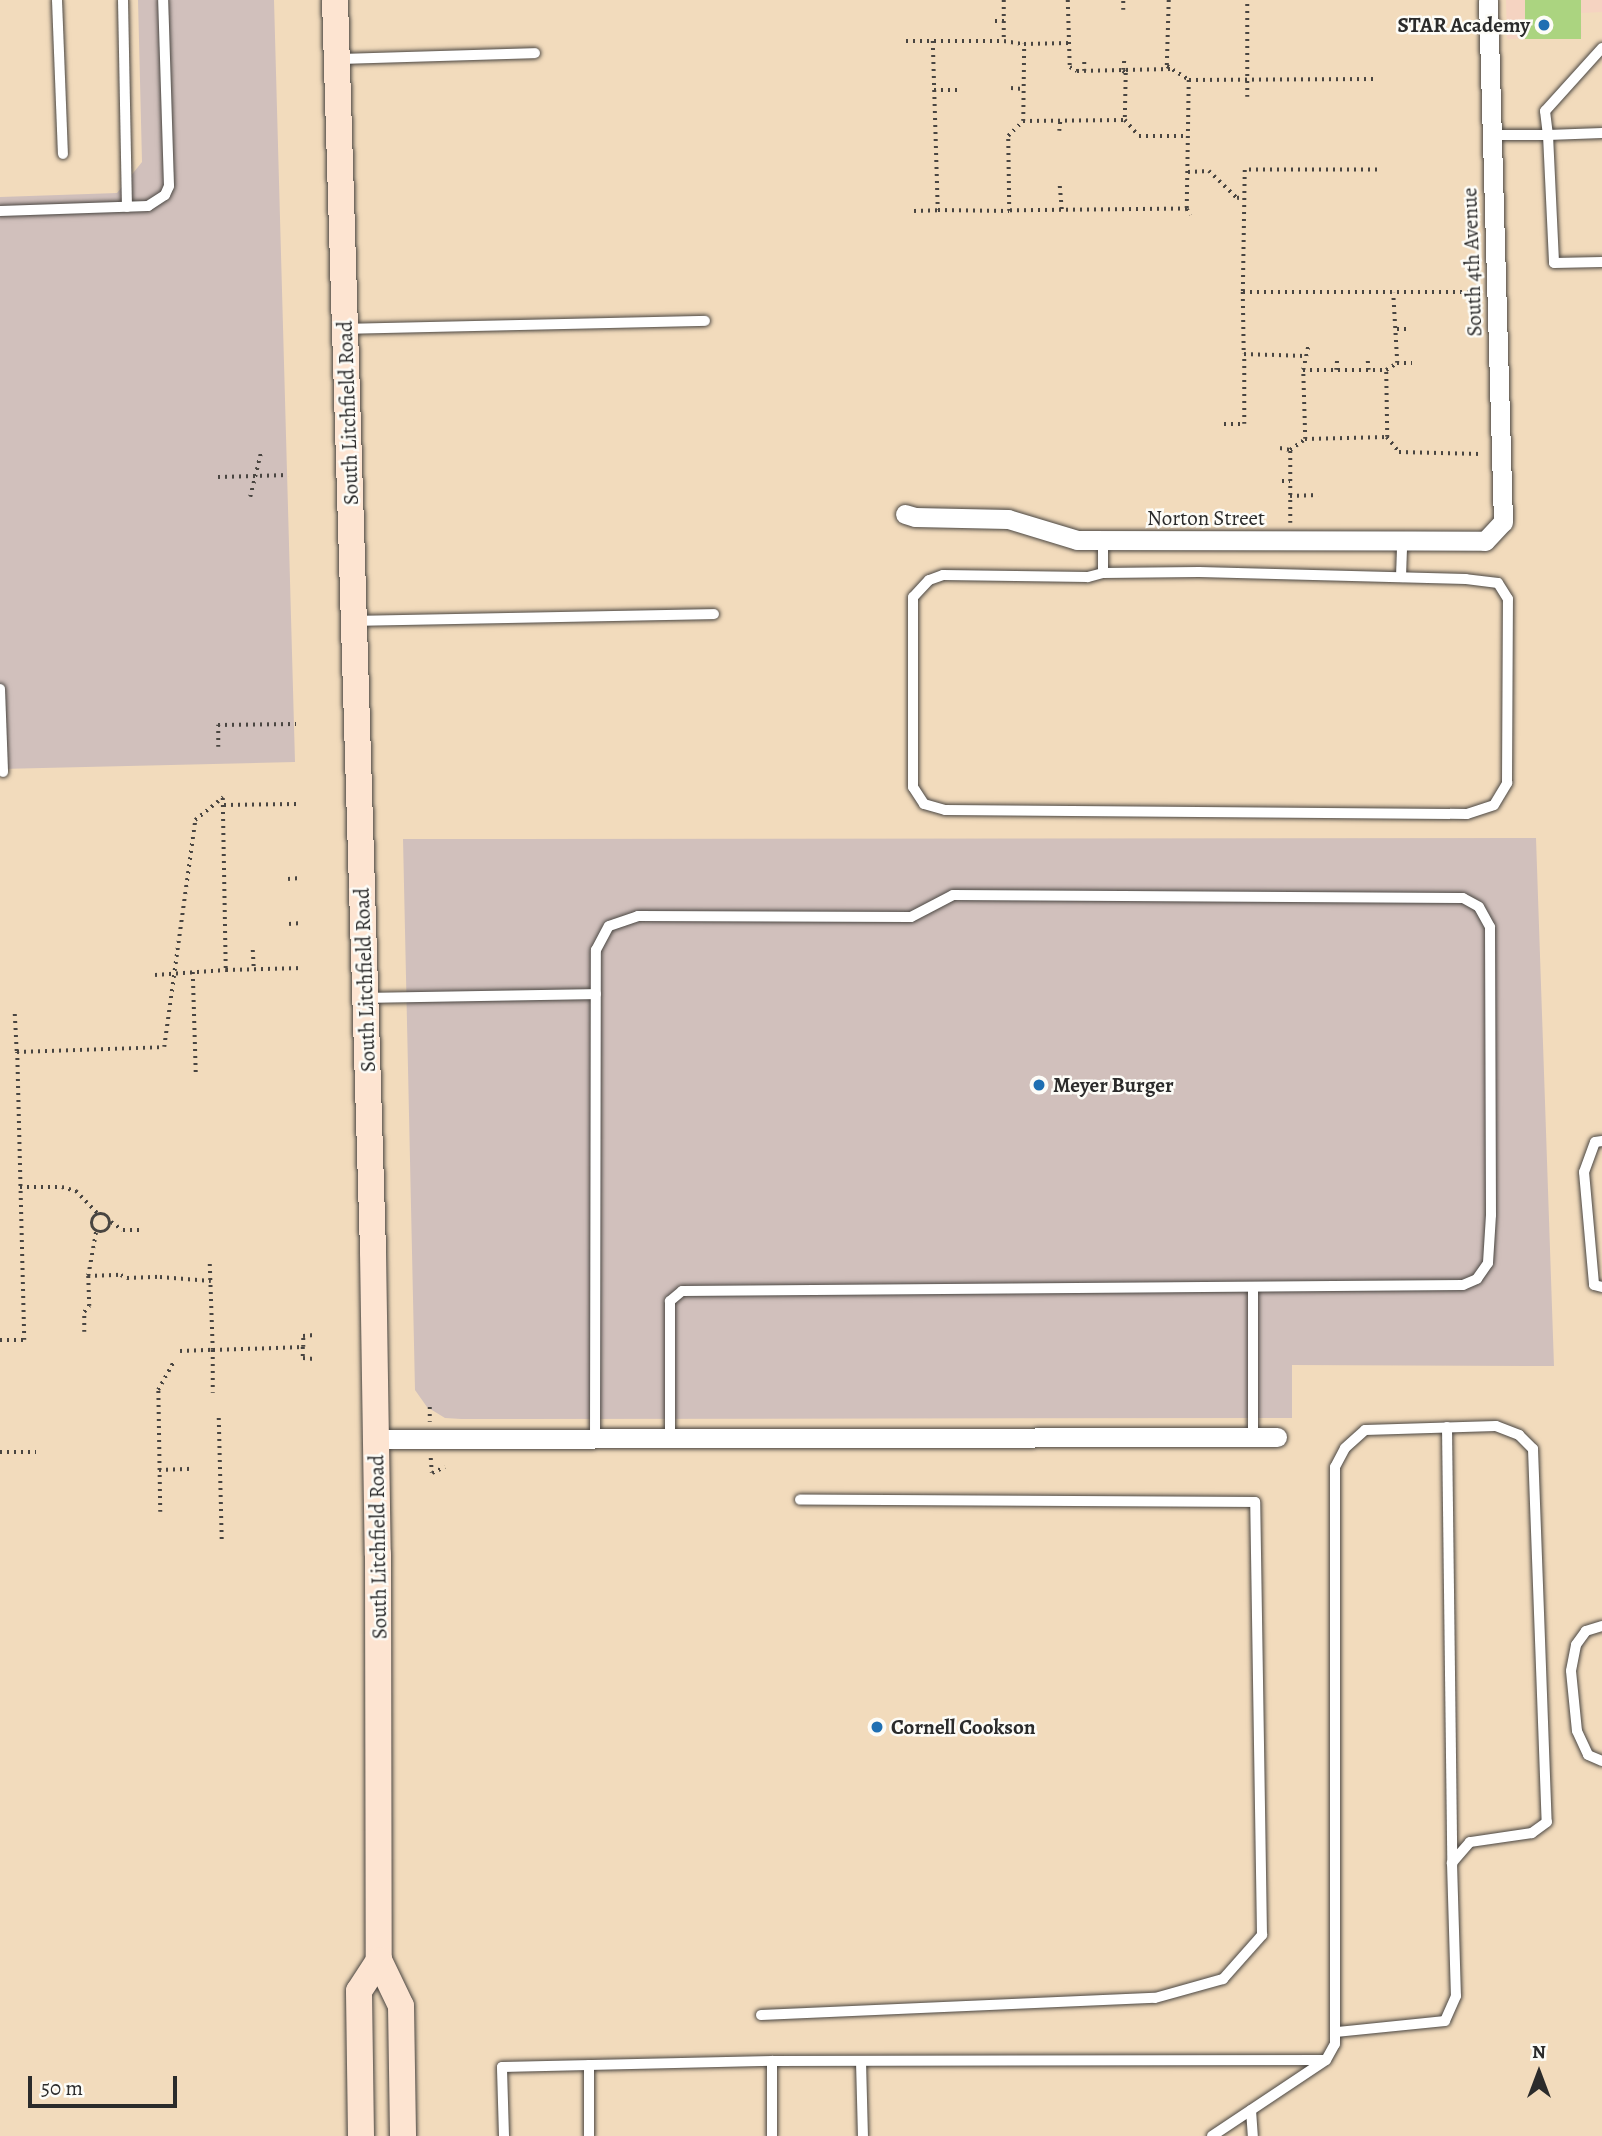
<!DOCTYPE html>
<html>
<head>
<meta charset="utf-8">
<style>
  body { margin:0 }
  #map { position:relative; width:1602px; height:2136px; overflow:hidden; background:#f2dbbc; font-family:Alegreya,serif }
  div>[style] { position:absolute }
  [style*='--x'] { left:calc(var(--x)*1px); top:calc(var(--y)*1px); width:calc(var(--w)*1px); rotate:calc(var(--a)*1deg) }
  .built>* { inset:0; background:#f5d3c1 }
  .industrial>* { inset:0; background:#d1c0bc }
  .green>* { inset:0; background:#abd480; transform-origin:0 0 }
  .path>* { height:3.5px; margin-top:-1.75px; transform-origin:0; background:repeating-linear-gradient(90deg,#494541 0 2px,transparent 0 7px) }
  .path>.ring { margin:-1.75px; padding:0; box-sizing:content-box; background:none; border:3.5px solid #494541; border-radius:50% }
  .roads { filter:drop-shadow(0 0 2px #494541) drop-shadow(0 0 2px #494541) }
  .lane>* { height:10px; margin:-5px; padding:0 5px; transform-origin:5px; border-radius:5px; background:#fff }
  .street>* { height:19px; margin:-9.5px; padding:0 9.5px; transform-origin:9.5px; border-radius:9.5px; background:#fff }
  .secondary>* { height:26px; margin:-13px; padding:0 13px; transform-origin:13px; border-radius:13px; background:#fde4d1 }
  .dots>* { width:19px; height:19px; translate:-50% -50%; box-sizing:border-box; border:4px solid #fdfcf7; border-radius:50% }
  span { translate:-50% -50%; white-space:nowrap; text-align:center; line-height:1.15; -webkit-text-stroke:5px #fdfcf7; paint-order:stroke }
  .poi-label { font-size:21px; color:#2b2b2b; font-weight:700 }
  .right { translate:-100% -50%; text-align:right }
  .left { translate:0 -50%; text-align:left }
  .street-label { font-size:21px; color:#2b2b2b }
  .north { position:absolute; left:1504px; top:2038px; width:70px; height:70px; -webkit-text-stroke:5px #fdfcf7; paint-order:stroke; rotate:0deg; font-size:19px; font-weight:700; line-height:28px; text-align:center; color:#2b2b2b }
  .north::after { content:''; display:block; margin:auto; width:24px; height:32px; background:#2b2b2b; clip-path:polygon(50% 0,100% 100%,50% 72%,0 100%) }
  .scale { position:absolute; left:28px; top:2076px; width:149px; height:32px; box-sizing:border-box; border:4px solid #2b2b2b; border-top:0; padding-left:9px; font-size:21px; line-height:24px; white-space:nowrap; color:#2b2b2b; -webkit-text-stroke:5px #fdfcf7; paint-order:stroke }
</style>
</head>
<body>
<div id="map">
  <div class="built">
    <i style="clip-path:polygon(1506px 0,1602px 0,1602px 12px,1581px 13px,1582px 37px,1507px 39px)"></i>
  </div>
  <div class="industrial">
    <i style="clip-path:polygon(138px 0,274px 0,295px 762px,0 769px,0 197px,117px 193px,142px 162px)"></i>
    <i style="clip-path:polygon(1536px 838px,1554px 1366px,1292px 1365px,1292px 1418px,461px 1419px,445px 1418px,427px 1407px,415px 1390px,403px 839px)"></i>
  </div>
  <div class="green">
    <i style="left:1525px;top:0;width:56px;height:39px"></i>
  </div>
  <div class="path">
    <i style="--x:1004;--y:0;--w:41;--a:90"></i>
    <i style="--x:1004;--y:41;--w:20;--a:9"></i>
    <i style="--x:1068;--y:0;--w:67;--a:88.3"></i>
    <i style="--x:1070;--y:67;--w:8;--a:30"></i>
    <i style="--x:1077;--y:71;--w:94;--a:-1.2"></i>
    <i style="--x:1169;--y:0;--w:66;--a:91.7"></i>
    <i style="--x:1167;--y:66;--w:26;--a:32"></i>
    <i style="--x:1189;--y:80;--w:188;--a:-0.3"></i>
    <i style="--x:1123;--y:10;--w:10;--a:-90"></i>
    <i style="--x:995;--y:21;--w:9;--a:0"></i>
    <i style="--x:906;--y:41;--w:98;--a:0"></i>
    <i style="--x:933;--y:41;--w:169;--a:88.3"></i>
    <i style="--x:938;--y:210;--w:71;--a:0.8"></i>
    <i style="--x:1123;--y:70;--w:9;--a:-84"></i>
    <i style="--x:1084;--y:71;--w:12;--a:-90"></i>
    <i style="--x:1123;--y:71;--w:4;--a:34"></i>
    <i style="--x:1126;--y:73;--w:47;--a:91.2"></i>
    <i style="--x:1189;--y:80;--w:129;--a:90.9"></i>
    <i style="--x:1187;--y:209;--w:7;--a:63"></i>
    <i style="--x:1011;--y:88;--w:12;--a:5"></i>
    <i style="--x:934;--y:90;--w:25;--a:0"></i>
    <i style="--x:1247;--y:97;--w:97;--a:-90"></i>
    <i style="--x:1023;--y:121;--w:77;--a:-89.3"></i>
    <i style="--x:1024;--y:44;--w:45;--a:-1.3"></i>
    <i style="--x:1059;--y:131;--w:10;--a:-84"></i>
    <i style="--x:1377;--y:170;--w:132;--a:180"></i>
    <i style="--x:1245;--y:170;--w:122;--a:90.9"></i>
    <i style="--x:1243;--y:292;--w:232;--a:0"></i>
    <i style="--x:1188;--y:172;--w:21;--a:-3"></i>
    <i style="--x:1209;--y:171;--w:39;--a:44"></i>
    <i style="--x:1237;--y:198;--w:7;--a:-8"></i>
    <i style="--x:1060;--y:186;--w:24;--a:85"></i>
    <i style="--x:1187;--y:209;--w:178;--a:179.4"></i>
    <i style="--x:1009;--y:211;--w:75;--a:-90.8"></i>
    <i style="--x:1008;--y:136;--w:21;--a:-45"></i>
    <i style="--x:1023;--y:121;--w:102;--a:-0.6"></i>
    <i style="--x:1125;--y:120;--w:21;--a:49"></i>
    <i style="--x:1139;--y:136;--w:49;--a:0"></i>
    <i style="--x:914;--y:211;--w:24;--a:-2"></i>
    <i style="--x:1243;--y:292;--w:61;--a:89.1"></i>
    <i style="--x:1397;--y:329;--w:13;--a:0"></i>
    <i style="--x:1368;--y:361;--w:9;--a:84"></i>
    <i style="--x:1397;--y:363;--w:15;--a:0"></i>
    <i style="--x:1303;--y:370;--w:25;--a:-78"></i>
    <i style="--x:1336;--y:370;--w:11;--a:-85"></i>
    <i style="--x:1224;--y:424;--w:20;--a:0"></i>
    <i style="--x:1244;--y:424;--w:70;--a:-90"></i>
    <i style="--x:1244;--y:354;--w:60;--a:1.9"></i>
    <i style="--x:1387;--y:437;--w:67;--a:-90.9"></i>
    <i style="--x:1386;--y:370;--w:13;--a:-32"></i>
    <i style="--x:1397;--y:363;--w:70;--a:-93.3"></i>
    <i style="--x:1305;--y:439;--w:69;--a:-91.7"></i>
    <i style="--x:1303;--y:370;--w:83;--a:0"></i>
    <i style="--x:1280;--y:448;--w:10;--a:11"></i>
    <i style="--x:218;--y:477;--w:70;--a:-1.6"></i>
    <i style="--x:1282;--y:481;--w:8;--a:0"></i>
    <i style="--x:1290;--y:496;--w:28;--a:-2"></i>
    <i style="--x:250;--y:497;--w:46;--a:-76.3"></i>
    <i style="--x:1290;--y:523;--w:73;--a:-90"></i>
    <i style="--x:1290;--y:450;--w:19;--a:-36"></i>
    <i style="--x:1305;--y:439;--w:82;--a:-1.4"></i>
    <i style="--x:1387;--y:437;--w:19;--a:51"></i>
    <i style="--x:1399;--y:452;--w:81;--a:1.4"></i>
    <i style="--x:218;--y:747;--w:22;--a:-90"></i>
    <i style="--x:218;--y:725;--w:78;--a:-0.7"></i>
    <i style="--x:223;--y:798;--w:172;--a:89"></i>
    <i style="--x:226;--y:970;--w:77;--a:-1.5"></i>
    <i style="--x:224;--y:805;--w:74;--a:-0.8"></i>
    <i style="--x:288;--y:879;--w:12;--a:-5"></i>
    <i style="--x:289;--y:924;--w:12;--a:-5"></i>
    <i style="--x:253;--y:950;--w:19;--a:87"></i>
    <i style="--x:193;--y:972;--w:102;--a:88.3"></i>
    <i style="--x:155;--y:975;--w:71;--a:-4"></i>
    <i style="--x:15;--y:1014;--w:38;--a:87"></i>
    <i style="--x:17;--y:1052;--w:147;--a:-1.9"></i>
    <i style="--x:164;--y:1047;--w:229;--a:-82.2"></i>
    <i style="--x:195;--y:820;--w:36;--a:-39"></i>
    <i style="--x:20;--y:1187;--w:42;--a:0"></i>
    <i style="--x:62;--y:1187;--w:15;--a:16"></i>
    <i style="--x:76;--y:1191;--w:32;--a:46"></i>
    <i class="ring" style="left:92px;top:1214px;width:14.5px;height:14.5px"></i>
    <i style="--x:111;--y:1222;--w:14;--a:34"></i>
    <i style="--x:123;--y:1230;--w:17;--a:0"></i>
    <i style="--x:210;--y:1264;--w:86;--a:88"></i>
    <i style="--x:213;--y:1350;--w:90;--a:-1.9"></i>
    <i style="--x:303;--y:1347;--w:11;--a:90"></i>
    <i style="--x:303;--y:1358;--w:11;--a:5"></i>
    <i style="--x:88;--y:1276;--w:33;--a:-2"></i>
    <i style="--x:121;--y:1275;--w:7;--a:27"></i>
    <i style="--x:127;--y:1278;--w:33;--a:-2"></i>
    <i style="--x:160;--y:1277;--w:51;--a:4.5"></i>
    <i style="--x:84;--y:1332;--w:20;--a:-90"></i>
    <i style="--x:84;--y:1312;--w:8;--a:-50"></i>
    <i style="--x:89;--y:1306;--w:30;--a:-92"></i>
    <i style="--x:88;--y:1276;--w:46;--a:-79.9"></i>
    <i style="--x:0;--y:1340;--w:24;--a:0"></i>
    <i style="--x:24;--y:1340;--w:288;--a:-91.4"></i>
    <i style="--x:303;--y:1347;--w:11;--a:-90"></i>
    <i style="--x:303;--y:1336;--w:11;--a:-5"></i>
    <i style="--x:180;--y:1351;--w:33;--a:-2"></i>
    <i style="--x:213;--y:1350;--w:43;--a:90"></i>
    <i style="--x:430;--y:1407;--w:15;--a:90"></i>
    <i style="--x:219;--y:1418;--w:122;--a:88.6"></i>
    <i style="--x:0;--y:1452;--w:36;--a:0"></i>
    <i style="--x:431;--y:1458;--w:15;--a:86"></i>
    <i style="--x:432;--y:1473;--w:14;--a:-25"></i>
    <i style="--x:159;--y:1470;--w:34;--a:-2"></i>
    <i style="--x:160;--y:1512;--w:122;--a:-90.9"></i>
    <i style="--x:158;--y:1390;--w:31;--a:-61"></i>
  </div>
  <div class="roads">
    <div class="lane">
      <i style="--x:57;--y:0;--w:154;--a:87.8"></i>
      <i style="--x:123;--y:0;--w:207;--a:88.9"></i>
      <i style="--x:1602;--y:48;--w:85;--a:132.1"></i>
      <i style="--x:1545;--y:111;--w:24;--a:83"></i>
      <i style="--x:1548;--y:135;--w:54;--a:-2.1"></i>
      <i style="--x:337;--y:59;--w:198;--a:-1.7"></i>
      <i style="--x:1491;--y:135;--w:57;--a:0"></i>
      <i style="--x:1548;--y:135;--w:128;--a:87.3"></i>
      <i style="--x:1554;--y:263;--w:48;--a:-1.2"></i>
      <i style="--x:0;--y:211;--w:148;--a:-1.9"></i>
      <i style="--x:148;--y:206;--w:20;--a:-33"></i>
      <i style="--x:165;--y:195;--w:10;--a:-66"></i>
      <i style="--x:169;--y:186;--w:186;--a:-91.8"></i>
      <i style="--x:345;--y:329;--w:360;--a:-1.3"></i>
      <i style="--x:1103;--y:540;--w:33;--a:90"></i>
      <i style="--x:1103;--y:573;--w:16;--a:165"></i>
      <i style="--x:1088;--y:577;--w:145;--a:-179.2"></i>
      <i style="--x:943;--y:575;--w:15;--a:160"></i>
      <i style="--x:929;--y:580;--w:23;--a:133"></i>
      <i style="--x:913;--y:597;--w:190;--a:90"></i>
      <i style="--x:913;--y:787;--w:20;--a:57"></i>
      <i style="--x:924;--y:804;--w:22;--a:16"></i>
      <i style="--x:945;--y:810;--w:522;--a:0.44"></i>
      <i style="--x:1467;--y:814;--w:28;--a:-18"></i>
      <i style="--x:1494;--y:805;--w:26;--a:-59"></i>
      <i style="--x:1507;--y:783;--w:184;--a:-89.7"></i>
      <i style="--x:1508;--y:599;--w:19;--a:-122"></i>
      <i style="--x:1498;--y:583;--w:32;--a:-173"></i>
      <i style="--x:1466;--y:579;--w:267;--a:-178.5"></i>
      <i style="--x:1199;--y:572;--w:96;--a:179.4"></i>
      <i style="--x:1401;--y:577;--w:36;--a:-88"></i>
      <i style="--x:355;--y:621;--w:359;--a:-1.1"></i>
      <i style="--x:0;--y:689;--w:83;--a:87.9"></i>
      <i style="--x:366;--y:998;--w:230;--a:-1"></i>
      <i style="--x:1602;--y:1141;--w:7;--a:172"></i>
      <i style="--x:1595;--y:1142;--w:32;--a:110"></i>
      <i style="--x:1584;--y:1172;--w:113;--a:84.9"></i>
      <i style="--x:1594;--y:1285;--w:8;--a:14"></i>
      <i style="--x:1447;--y:1427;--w:436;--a:89.3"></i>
      <i style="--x:1253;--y:1437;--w:150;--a:-90"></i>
      <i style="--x:595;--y:1439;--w:489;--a:-89.9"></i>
      <i style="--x:596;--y:950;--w:27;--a:-62"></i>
      <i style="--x:609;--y:926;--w:31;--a:-19"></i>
      <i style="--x:638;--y:916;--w:273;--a:0.2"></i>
      <i style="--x:911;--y:917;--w:47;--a:-27.6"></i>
      <i style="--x:953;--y:895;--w:510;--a:0.34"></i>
      <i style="--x:1463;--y:898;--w:18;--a:29"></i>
      <i style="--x:1479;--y:907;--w:23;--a:61"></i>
      <i style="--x:1490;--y:927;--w:288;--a:89.8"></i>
      <i style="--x:1491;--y:1215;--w:48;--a:93.6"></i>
      <i style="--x:1488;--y:1263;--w:19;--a:125"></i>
      <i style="--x:1477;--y:1279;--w:15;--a:157"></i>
      <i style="--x:1463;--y:1285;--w:781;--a:179.56"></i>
      <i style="--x:682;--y:1291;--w:16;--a:140"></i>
      <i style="--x:670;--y:1301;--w:138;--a:90"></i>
      <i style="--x:1602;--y:1626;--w:17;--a:163"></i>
      <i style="--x:1586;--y:1631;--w:17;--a:126"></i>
      <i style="--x:1576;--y:1645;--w:26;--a:101"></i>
      <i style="--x:1571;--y:1671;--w:60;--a:84.3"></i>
      <i style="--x:1577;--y:1731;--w:26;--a:65"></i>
      <i style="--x:1588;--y:1755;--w:15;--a:23"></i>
      <i style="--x:761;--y:2015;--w:394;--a:-2.5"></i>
      <i style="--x:1155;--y:1998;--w:71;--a:-15.6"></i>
      <i style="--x:1223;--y:1979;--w:59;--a:-48.4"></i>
      <i style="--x:1262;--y:1935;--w:433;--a:-90.9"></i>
      <i style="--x:1255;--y:1502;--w:455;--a:-179.7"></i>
      <i style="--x:772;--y:2061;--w:75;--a:90"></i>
      <i style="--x:861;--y:2061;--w:75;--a:88.5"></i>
      <i style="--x:589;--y:2065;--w:71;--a:90"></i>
      <i style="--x:1251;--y:2110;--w:26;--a:86"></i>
      <i style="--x:504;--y:2136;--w:69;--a:-91.7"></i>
      <i style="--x:502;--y:2067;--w:270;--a:-1.3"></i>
      <i style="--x:772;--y:2061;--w:553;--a:-0.1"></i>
      <i style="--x:1212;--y:2136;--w:137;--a:-33.7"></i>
      <i style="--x:1326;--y:2060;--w:18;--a:-61"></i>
      <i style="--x:1335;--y:2044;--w:577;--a:-90"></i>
      <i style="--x:1335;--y:1467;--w:21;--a:-62"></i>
      <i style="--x:1345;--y:1448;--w:27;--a:-42"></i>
      <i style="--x:1365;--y:1430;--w:131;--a:-1.7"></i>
      <i style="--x:1496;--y:1426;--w:25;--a:21"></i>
      <i style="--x:1519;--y:1435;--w:20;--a:45"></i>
      <i style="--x:1533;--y:1449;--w:373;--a:87.9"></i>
      <i style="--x:1547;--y:1822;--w:19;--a:144"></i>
      <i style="--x:1532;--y:1833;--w:63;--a:171.7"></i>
      <i style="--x:1470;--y:1842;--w:28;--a:131"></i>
      <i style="--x:1452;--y:1863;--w:133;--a:88.3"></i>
      <i style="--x:1456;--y:1996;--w:27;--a:114"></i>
      <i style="--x:1445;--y:2021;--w:110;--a:174.2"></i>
    </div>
    <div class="street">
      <i style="--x:905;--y:514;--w:10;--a:17"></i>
      <i style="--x:915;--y:517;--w:93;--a:1.2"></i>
      <i style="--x:1008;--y:519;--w:72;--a:16.9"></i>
      <i style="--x:1077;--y:540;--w:408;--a:0.1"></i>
      <i style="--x:1485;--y:541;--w:26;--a:-47"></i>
      <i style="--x:1503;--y:522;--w:522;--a:-91.65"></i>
      <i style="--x:376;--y:1439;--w:901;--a:-0.13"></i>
    </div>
    <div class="secondary">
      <i style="--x:335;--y:0;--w:1253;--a:88.26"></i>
      <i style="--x:373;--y:1252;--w:302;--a:89.1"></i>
      <i style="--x:378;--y:1554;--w:406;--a:89.9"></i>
      <i style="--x:379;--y:1960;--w:51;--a:64.4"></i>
      <i style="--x:401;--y:2006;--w:130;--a:89.1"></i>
      <i style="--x:361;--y:2136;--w:145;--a:-90.8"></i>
      <i style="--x:359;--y:1991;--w:37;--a:-57"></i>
    </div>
  </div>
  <div class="dots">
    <i style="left:1544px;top:25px;background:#1f6fb2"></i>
    <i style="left:1039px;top:1085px;background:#1f6fb2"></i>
    <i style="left:877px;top:1727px;background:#1f6fb2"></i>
  </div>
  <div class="poi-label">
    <span class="right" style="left:1530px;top:25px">STAR Academy</span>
    <span class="left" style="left:1053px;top:1085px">Meyer Burger</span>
    <span class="left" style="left:891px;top:1727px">Cornell Cookson</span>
  </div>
  <div class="street-label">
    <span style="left:1472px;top:262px;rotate:-92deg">South 4th Avenue</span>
    <span style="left:348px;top:413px;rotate:-92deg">South Litchfield Road</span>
    <span style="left:1206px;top:518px">Norton Street</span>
    <span style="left:365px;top:980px;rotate:-92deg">South Litchfield Road</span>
    <span style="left:378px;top:1547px;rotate:-91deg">South Litchfield Road</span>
  </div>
  <div class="north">N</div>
  <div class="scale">50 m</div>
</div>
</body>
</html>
